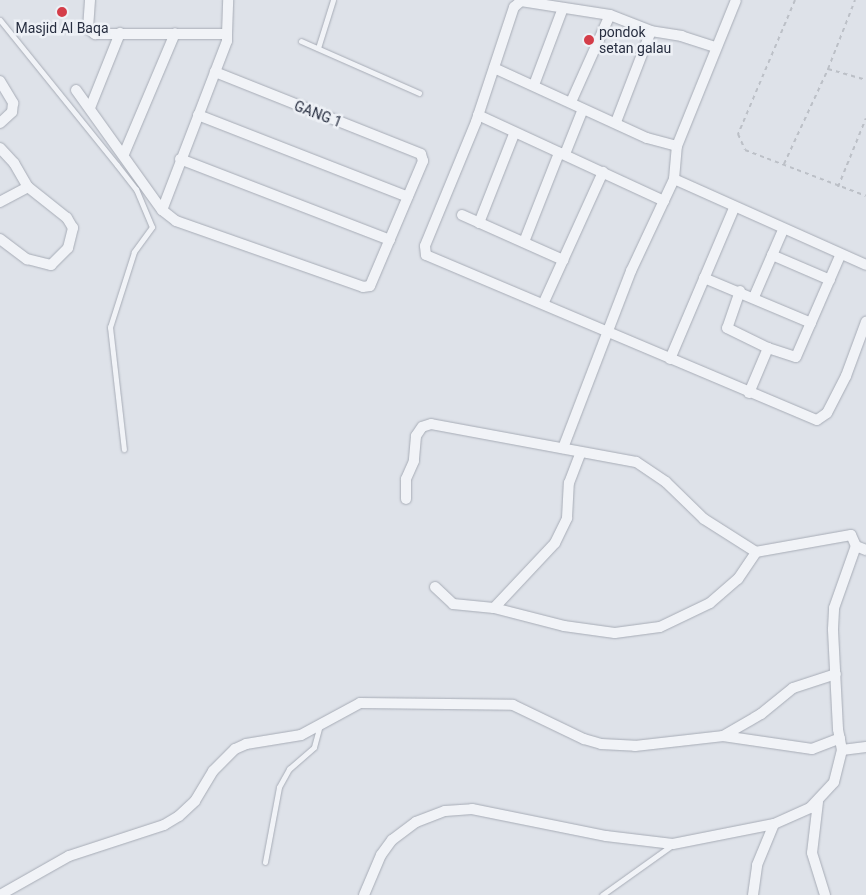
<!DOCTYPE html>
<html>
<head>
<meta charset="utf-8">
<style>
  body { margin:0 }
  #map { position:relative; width:866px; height:895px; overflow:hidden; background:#dee2e9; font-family:Roboto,sans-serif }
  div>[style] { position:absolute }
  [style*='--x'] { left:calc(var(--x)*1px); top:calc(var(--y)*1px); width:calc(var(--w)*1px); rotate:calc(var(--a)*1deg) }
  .path>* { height:2px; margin-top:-1px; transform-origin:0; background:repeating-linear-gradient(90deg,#bcc0c7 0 4px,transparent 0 8px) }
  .roads { filter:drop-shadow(0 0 1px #a7acb6) drop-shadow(0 0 1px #a7acb6) }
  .lane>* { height:5px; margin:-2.5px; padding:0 2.5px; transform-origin:2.5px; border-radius:2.5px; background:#f1f3f7 }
  .street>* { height:10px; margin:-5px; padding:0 5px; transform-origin:5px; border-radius:5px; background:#f1f3f7 }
  .dots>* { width:14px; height:14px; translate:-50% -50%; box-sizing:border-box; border:2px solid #eef1f6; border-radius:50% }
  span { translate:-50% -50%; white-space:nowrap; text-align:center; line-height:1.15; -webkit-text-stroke:5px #eef1f6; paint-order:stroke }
  .poi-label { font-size:14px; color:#272e40 }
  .left { translate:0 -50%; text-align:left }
  .street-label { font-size:14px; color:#272e40 }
</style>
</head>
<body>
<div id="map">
  <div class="path">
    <i style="--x:795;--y:0;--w:146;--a:113"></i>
    <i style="--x:738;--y:134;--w:17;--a:66"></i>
    <i style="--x:745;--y:150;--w:129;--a:20.8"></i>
    <i style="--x:828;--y:69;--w:40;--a:16"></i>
    <i style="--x:784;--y:164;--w:105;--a:-65.1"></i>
    <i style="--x:828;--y:69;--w:74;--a:-68.6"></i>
    <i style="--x:838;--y:187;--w:74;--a:-67.9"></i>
  </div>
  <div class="roads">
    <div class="lane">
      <i style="--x:0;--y:20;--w:186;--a:51.1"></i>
      <i style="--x:117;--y:165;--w:31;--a:52"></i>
      <i style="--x:136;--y:189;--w:41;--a:67.2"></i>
      <i style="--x:152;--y:227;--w:31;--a:126"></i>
      <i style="--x:134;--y:252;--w:79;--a:107.7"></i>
      <i style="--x:110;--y:327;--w:123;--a:83.5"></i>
      <i style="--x:301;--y:41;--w:129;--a:23.8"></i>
      <i style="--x:318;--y:48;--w:50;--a:-72.6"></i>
      <i style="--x:265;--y:862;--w:76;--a:-79.4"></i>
      <i style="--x:279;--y:787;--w:21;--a:-61"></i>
      <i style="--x:289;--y:769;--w:33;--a:-41"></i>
      <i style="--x:314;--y:747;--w:23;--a:-75"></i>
      <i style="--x:602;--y:895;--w:86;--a:-35.5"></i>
    </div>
    <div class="street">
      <i style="--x:90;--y:0;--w:29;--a:94"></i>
      <i style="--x:88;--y:29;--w:9;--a:36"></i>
      <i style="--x:95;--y:34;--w:132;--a:0"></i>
      <i style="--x:227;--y:34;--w:7;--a:90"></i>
      <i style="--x:227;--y:41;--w:181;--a:111"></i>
      <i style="--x:227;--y:34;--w:34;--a:-88"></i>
      <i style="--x:715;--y:47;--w:35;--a:-162"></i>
      <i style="--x:682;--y:36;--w:31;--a:-171"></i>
      <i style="--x:651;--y:31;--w:44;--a:-158.7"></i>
      <i style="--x:610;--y:15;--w:90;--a:-171.1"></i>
      <i style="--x:521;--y:1;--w:9;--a:139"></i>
      <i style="--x:514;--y:7;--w:121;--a:108.3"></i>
      <i style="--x:476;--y:122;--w:134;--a:112.4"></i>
      <i style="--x:425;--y:246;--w:9;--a:84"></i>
      <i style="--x:426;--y:255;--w:424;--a:22.9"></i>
      <i style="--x:817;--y:420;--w:12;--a:-35"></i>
      <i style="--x:827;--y:413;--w:42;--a:-62.8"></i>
      <i style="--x:846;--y:376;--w:58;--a:-69.7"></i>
      <i style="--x:494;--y:68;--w:168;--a:24.6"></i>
      <i style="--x:647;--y:138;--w:31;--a:15"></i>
      <i style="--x:0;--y:81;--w:26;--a:59"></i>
      <i style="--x:13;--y:103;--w:9;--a:96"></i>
      <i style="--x:12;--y:112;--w:16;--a:137"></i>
      <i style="--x:534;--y:85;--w:82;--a:-69.4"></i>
      <i style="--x:76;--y:90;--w:148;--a:54.4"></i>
      <i style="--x:162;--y:210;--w:18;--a:38"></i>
      <i style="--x:176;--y:221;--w:198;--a:19.4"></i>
      <i style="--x:363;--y:287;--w:7;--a:-8"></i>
      <i style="--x:370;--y:286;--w:136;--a:-67"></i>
      <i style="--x:423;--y:161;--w:7;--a:-106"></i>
      <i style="--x:421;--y:154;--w:222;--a:-158.3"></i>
      <i style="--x:571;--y:102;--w:95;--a:-65.9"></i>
      <i style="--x:90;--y:108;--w:81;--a:-68.2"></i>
      <i style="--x:198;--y:115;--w:225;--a:21.3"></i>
      <i style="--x:478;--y:115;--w:205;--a:24.8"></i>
      <i style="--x:616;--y:122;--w:97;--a:-69"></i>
      <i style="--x:0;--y:148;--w:21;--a:47"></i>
      <i style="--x:14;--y:163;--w:28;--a:60"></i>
      <i style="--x:28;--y:187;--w:32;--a:152"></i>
      <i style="--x:124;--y:154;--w:131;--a:-67.1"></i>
      <i style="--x:565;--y:154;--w:48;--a:-68.2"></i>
      <i style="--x:180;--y:159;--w:225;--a:21.1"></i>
      <i style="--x:674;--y:179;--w:210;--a:24.1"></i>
      <i style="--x:462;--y:215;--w:111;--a:24"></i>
      <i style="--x:479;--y:223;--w:96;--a:-68.5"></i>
      <i style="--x:0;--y:239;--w:34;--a:37"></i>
      <i style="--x:27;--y:259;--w:25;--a:14"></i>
      <i style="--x:51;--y:265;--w:24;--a:-45"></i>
      <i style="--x:68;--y:248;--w:21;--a:-76"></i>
      <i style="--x:73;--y:228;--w:12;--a:-121"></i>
      <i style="--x:67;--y:218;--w:50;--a:-141.5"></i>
      <i style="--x:524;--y:242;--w:96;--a:-68.5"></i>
      <i style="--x:772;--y:255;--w:63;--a:23.3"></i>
      <i style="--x:704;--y:278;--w:116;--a:22.8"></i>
      <i style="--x:740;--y:291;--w:39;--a:109"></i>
      <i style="--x:727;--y:328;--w:46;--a:26"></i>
      <i style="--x:768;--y:348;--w:29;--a:18"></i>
      <i style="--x:796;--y:357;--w:110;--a:-66.5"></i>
      <i style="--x:754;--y:297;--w:73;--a:-66.6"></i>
      <i style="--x:544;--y:302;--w:143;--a:-65.6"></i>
      <i style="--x:670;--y:359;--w:164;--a:-67"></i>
      <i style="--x:749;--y:393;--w:49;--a:-67.1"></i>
      <i style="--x:563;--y:448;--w:190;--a:-69"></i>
      <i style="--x:631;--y:271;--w:102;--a:-64.9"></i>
      <i style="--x:674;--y:179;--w:33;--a:-85"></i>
      <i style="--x:677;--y:146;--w:157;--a:-68"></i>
      <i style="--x:856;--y:546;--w:11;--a:22"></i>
      <i style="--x:435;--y:587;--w:25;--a:43"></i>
      <i style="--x:453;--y:604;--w:41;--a:5.6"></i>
      <i style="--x:494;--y:608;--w:72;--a:14.4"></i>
      <i style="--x:564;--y:626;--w:51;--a:7.8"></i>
      <i style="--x:615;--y:633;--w:45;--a:-7.6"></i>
      <i style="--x:660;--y:627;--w:55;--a:-25.6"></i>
      <i style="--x:710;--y:603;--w:37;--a:-41"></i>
      <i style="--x:738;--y:579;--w:32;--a:-56"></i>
      <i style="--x:494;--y:608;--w:89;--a:-46.8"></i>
      <i style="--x:555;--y:543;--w:28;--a:-64"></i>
      <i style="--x:567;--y:518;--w:35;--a:-87"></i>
      <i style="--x:569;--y:483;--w:31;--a:-69"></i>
      <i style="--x:723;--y:736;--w:90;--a:8.3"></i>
      <i style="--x:812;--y:749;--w:30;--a:-21"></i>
      <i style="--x:842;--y:750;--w:24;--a:-7"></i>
      <i style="--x:818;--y:802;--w:51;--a:96.7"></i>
      <i style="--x:812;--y:853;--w:44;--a:72.8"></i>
      <i style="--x:0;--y:895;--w:79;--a:-29.5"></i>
      <i style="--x:69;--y:856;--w:100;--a:-18.1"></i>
      <i style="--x:164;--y:825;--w:17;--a:-31"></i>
      <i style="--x:179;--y:816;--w:22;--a:-43"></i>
      <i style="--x:195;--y:801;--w:35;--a:-59"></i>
      <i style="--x:213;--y:771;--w:31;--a:-45"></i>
      <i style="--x:235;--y:749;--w:12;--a:-24"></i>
      <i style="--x:246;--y:744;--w:56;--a:-9.3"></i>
      <i style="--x:301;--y:735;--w:67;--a:-28.5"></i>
      <i style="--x:360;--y:703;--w:153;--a:0.7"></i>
      <i style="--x:513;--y:705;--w:79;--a:25.6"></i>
      <i style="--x:584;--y:739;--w:18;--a:16"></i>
      <i style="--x:601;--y:744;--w:34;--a:3"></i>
      <i style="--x:635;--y:746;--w:89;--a:-6.5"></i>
      <i style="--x:723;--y:736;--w:44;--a:-30.1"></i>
      <i style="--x:761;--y:714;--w:41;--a:-39.1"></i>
      <i style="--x:793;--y:688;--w:45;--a:-18"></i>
      <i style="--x:364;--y:895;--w:43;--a:-67"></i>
      <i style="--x:381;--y:855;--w:19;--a:-54"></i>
      <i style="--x:392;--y:840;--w:30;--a:-37"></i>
      <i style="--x:416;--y:822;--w:31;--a:-21"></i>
      <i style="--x:445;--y:811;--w:27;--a:-4"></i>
      <i style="--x:472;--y:809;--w:137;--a:11.4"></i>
      <i style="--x:606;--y:836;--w:67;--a:6.8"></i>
      <i style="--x:673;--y:844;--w:103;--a:-11.2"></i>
      <i style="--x:774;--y:824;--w:39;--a:-24"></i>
      <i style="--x:810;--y:808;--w:35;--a:-47"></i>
      <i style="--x:834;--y:782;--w:33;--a:-76"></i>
      <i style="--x:842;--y:750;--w:21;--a:-101"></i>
      <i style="--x:838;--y:729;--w:100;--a:-92.9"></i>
      <i style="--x:833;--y:629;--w:21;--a:-87"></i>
      <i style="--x:834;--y:608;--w:66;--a:-70.5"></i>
      <i style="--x:856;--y:546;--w:12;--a:-114"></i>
      <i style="--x:851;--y:535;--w:97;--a:169.9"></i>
      <i style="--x:756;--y:552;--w:62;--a:-147.6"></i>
      <i style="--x:704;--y:519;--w:53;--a:-135.8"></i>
      <i style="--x:666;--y:482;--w:36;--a:-146"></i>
      <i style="--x:636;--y:462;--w:208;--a:-169.5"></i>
      <i style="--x:431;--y:424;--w:9;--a:162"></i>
      <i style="--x:422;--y:427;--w:11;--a:124"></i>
      <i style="--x:416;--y:436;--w:25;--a:95"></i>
      <i style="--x:414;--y:461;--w:20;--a:114"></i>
      <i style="--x:406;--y:479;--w:20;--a:90"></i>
      <i style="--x:753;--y:895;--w:30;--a:-82"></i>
      <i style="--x:757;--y:865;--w:44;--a:-67.5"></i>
    </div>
  </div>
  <div class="dots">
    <i style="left:62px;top:12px;background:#d43d49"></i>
    <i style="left:589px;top:40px;background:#d43d49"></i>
  </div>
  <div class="poi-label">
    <span style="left:62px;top:28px">Masjid Al Baqa</span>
    <span class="left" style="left:599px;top:40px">pondok<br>setan galau</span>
  </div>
  <div class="street-label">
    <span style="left:318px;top:114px;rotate:21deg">GANG 1</span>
  </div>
</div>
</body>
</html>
